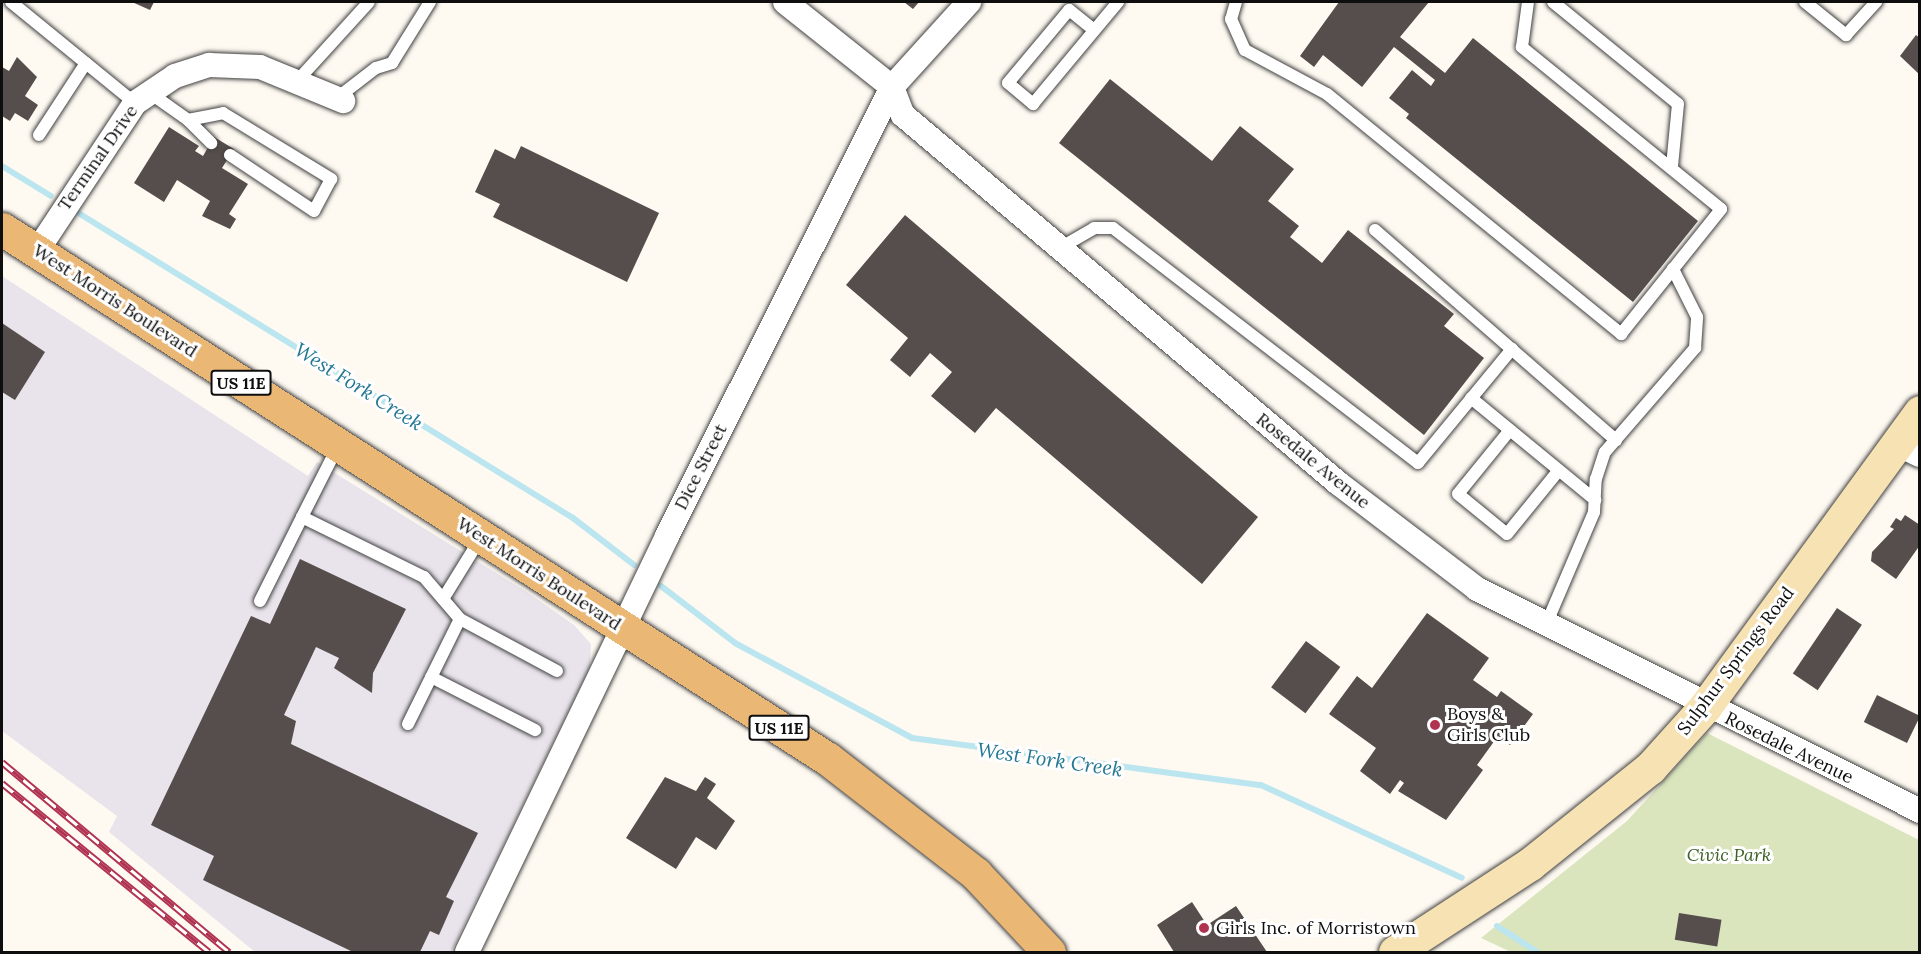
<!DOCTYPE html>
<html>
<head>
<meta charset="utf-8">
<style>
  body { margin:0 }
  #map { position:relative; width:1921px; height:954px; overflow:hidden; background:#fef9f1; font-family:Lora,serif }
  div>[style] { position:absolute }
  [style*='--x'] { left:calc(var(--x)*1px); top:calc(var(--y)*1px); width:calc(var(--w)*1px); rotate:calc(var(--a)*1deg) }
  .industrial>* { inset:0; background:#e9e4ec }
  .green>* { inset:0; background:#dae5be }
  .stream>* { height:6px; margin:-3px; padding:0 3px; transform-origin:3px; border-radius:3px; background:#bbe6f0 }
  .building>* { inset:0; background:#564e4c; transform-origin:0 0 }
  .roads { filter:drop-shadow(0 0 2px #414141) drop-shadow(0 0 2px #414141) }
  .lane>* { height:12px; margin:-6px; padding:0 6px; transform-origin:6px; border-radius:6px; background:#fff }
  .street>* { height:24px; margin:-12px; padding:0 12px; transform-origin:12px; border-radius:12px; background:#fff }
  .secondary>* { height:33px; margin:-16.5px; padding:0 16.5px; transform-origin:16.5px; border-radius:16.5px; background:#f7e2b3 }
  .primary>* { height:33px; margin:-16.5px; padding:0 16.5px; transform-origin:16.5px; border-radius:16.5px; background:#eab774 }
  .rail>* { height:7px; margin-top:-3.5px; transform-origin:0; background:repeating-linear-gradient(90deg,#fff 0 14px,#b03452 0 28px); box-sizing:border-box; border-block:2px solid #b03452 }
  .dots>* { width:16px; height:16px; translate:-50% -50%; box-sizing:border-box; border:3px solid #fff; border-radius:50% }
  span { translate:-50% -50%; white-space:nowrap; text-align:center; line-height:1.15; -webkit-text-stroke:6px #fff; paint-order:stroke }
  .shield-label span { padding:2px 4px; background:#fff; border:2px solid; border-radius:4px; -webkit-text-stroke-width:0 }
  .shield-label { font-size:16px; color:#0e0e0e; font-weight:700 }
  .street-label { font-size:18px; color:#0e0e0e }
  .poi-label { font-size:18px; color:#0e0e0e }
  .left { translate:0 -50%; text-align:left }
  .park-label { font-size:18px; color:#3c6025; font-style:italic }
  .water-label { font-size:20px; color:#247894; font-style:italic }
  .frame { position:absolute; inset:0; border:3px solid #0e0e0e; pointer-events:none }
</style>
</head>
<body>
<div id="map">
  <div class="industrial">
    <i style="clip-path:polygon(2px 276px,308px 476px,317px 462px,527px 592px,574px 625px,591px 644px,590px 667px,451px 952px,255px 952px,109px 832px,117px 816px,2px 731px)"></i>
  </div>
  <div class="green">
    <i style="clip-path:polygon(1707px 733px,1919px 840px,1919px 952px,1511px 952px,1481px 938px,1627px 821px)"></i>
  </div>
  <div class="stream">
    <i style="--x:2;--y:166;--w:57;--a:31.5"></i>
    <i style="--x:80;--y:214;--w:579;--a:31.66"></i>
    <i style="--x:573;--y:518;--w:77;--a:37.6"></i>
    <i style="--x:661;--y:586;--w:93;--a:37.6"></i>
    <i style="--x:735;--y:643;--w:201;--a:28.2"></i>
    <i style="--x:912;--y:738;--w:352;--a:7.7"></i>
    <i style="--x:1261;--y:785;--w:221;--a:24.8"></i>
    <i style="--x:1497;--y:926;--w:48;--a:33"></i>
  </div>
  <div class="building">
    <i style="clip-path:polygon(132px 2px,154px 2px,150px 10px)"></i>
    <i style="clip-path:polygon(904px 2px,919px 2px,913px 9px)"></i>
    <i style="clip-path:polygon(1339px 2px,1429px 2px,1400px 37px,1445px 73px,1473px 38px,1698px 221px,1633px 302px,1406px 118px,1409px 114px,1389px 98px,1412px 70px,1431px 86px,1435px 80px,1394px 47px,1362px 87px,1323px 55px,1314px 67px,1300px 56px)"></i>
    <i style="clip-path:polygon(1916px 35px,1920px 38px,1920px 75px,1900px 56px)"></i>
    <i style="clip-path:polygon(17px 57px,37px 77px,25px 96px,38px 105px,28px 121px,15px 113px,10px 121px,2px 116px,2px 67px,9px 71px)"></i>
    <i style="clip-path:polygon(1110px 79px,1212px 161px,1240px 126px,1294px 169px,1268px 201px,1299px 226px,1290px 237px,1322px 263px,1348px 230px,1454px 314px,1444px 326px,1484px 358px,1424px 435px,1059px 143px)"></i>
    <i style="clip-path:polygon(169px 127px,199px 146px,195px 151px,203px 156px,214px 137px,234px 149px,222px 168px,248px 184px,229px 214px,236px 219px,230px 229px,202px 216px,210px 201px,177px 180px,164px 202px,134px 183px)"></i>
    <i style="clip-path:polygon(521px 146px,659px 213px,627px 282px,493px 217px,500px 204px,475px 192px,495px 149px,515px 159px)"></i>
    <i style="clip-path:polygon(905px 215px,1258px 517px,1202px 584px,996px 408px,975px 433px,931px 396px,952px 372px,930px 353px,910px 377px,890px 360px,908px 338px,846px 285px)"></i>
    <i style="clip-path:polygon(2px 323px,45px 352px,15px 400px,2px 392px)"></i>
    <i style="clip-path:polygon(1905px 515px,1920px 525px,1920px 545px,1896px 579px,1871px 561px,1872px 552px,1894px 529px,1890px 527px,1896px 518px,1901px 521px)"></i>
    <i style="clip-path:polygon(300px 559px,406px 609px,373px 673px,372px 693px,334px 668px,339px 658px,316px 647px,284px 715px,296px 721px,291px 744px,478px 833px,446px 897px,454px 901px,439px 935px,430px 931px,420px 952px,353px 952px,203px 880px,214px 856px,151px 825px,251px 616px,270px 624px)"></i>
    <i style="left:1837px;top:608px;width:30px;height:79px;rotate:34deg"></i>
    <i style="clip-path:polygon(1427px 613px,1489px 658px,1473px 680px,1497px 697px,1501px 691px,1533px 714px,1510px 745px,1498px 736px,1477px 765px,1483px 770px,1446px 820px,1398px 791px,1404px 783px,1400px 780px,1390px 794px,1360px 771px,1376px 748px,1329px 714px,1357px 676px,1372px 688px)"></i>
    <i style="left:1306px;top:641px;width:43px;height:58px;rotate:37deg"></i>
    <i style="left:1877px;top:695px;width:48px;height:30px;rotate:26deg"></i>
    <i style="clip-path:polygon(665px 777px,696px 791px,705px 777px,716px 784px,707px 798px,735px 821px,716px 850px,696px 837px,676px 869px,626px 838px)"></i>
    <i style="clip-path:polygon(1192px 902px,1207px 925px,1236px 906px,1267px 952px,1174px 952px,1157px 925px)"></i>
    <i style="left:1679px;top:913px;width:43px;height:27px;rotate:9deg"></i>
  </div>
  <div class="roads">
    <div class="lane">
      <i style="--x:11;--y:2;--w:160;--a:39.2"></i>
      <i style="--x:1236;--y:2;--w:18;--a:106"></i>
      <i style="--x:1231;--y:19;--w:34;--a:66"></i>
      <i style="--x:1245;--y:50;--w:93;--a:28.2"></i>
      <i style="--x:1327;--y:94;--w:380;--a:39.2"></i>
      <i style="--x:1621;--y:334;--w:160;--a:-51.3"></i>
      <i style="--x:1721;--y:209;--w:257;--a:-140.9"></i>
      <i style="--x:1522;--y:47;--w:45;--a:-82.4"></i>
      <i style="--x:1553;--y:2;--w:161;--a:39.2"></i>
      <i style="--x:1678;--y:104;--w:62;--a:95.5"></i>
      <i style="--x:1805;--y:2;--w:53;--a:38.8"></i>
      <i style="--x:1846;--y:35;--w:45;--a:-47.7"></i>
      <i style="--x:1094;--y:30;--w:32;--a:-141"></i>
      <i style="--x:1069;--y:10;--w:95;--a:129.9"></i>
      <i style="--x:1008;--y:83;--w:33;--a:40"></i>
      <i style="--x:1033;--y:104;--w:133;--a:-50.2"></i>
      <i style="--x:298;--y:80;--w:105;--a:-47.7"></i>
      <i style="--x:150;--y:93;--w:47;--a:35.4"></i>
      <i style="--x:188;--y:120;--w:36;--a:-11"></i>
      <i style="--x:223;--y:113;--w:127;--a:31.4"></i>
      <i style="--x:331;--y:179;--w:36;--a:118"></i>
      <i style="--x:314;--y:211;--w:101;--a:-146.3"></i>
      <i style="--x:337;--y:98;--w:49;--a:-37.6"></i>
      <i style="--x:376;--y:68;--w:17;--a:-17"></i>
      <i style="--x:392;--y:63;--w:72;--a:-58.1"></i>
      <i style="--x:188;--y:120;--w:33;--a:45"></i>
      <i style="--x:39;--y:135;--w:86;--a:-56.9"></i>
      <i style="--x:1375;--y:230;--w:320;--a:41.1"></i>
      <i style="--x:1060;--y:248;--w:39;--a:-30"></i>
      <i style="--x:1094;--y:228;--w:19;--a:0"></i>
      <i style="--x:1113;--y:228;--w:385;--a:37.6"></i>
      <i style="--x:1418;--y:463;--w:148;--a:-50.5"></i>
      <i style="--x:1471;--y:398;--w:161;--a:39.4"></i>
      <i style="--x:1510;--y:430;--w:82;--a:129.1"></i>
      <i style="--x:1458;--y:494;--w:63;--a:39.2"></i>
      <i style="--x:1507;--y:534;--w:82;--a:-50.9"></i>
      <i style="--x:302;--y:517;--w:80;--a:-63.1"></i>
      <i style="--x:443;--y:599;--w:70;--a:-58.3"></i>
      <i style="--x:260;--y:601;--w:94;--a:-63.4"></i>
      <i style="--x:302;--y:517;--w:136;--a:26.2"></i>
      <i style="--x:424;--y:577;--w:55;--a:49.4"></i>
      <i style="--x:460;--y:619;--w:110;--a:28.2"></i>
      <i style="--x:1545;--y:627;--w:125;--a:-66.9"></i>
      <i style="--x:1594;--y:512;--w:33;--a:-87"></i>
      <i style="--x:1596;--y:479;--w:28;--a:-72"></i>
      <i style="--x:1605;--y:452;--w:138;--a:-49.1"></i>
      <i style="--x:1695;--y:348;--w:31;--a:-86"></i>
      <i style="--x:1697;--y:317;--w:54;--a:-116.6"></i>
      <i style="--x:431;--y:677;--w:117;--a:27"></i>
      <i style="--x:408;--y:724;--w:117;--a:-63.7"></i>
    </div>
    <div class="street">
      <i style="--x:785;--y:2;--w:137;--a:38.5"></i>
      <i style="--x:892;--y:87;--w:30;--a:69"></i>
      <i style="--x:903;--y:115;--w:570;--a:40.23"></i>
      <i style="--x:1338;--y:483;--w:175;--a:37.3"></i>
      <i style="--x:1477;--y:589;--w:496;--a:26.6"></i>
      <i style="--x:37;--y:251;--w:178;--a:-56.5"></i>
      <i style="--x:135;--y:103;--w:48;--a:-34"></i>
      <i style="--x:175;--y:76;--w:36;--a:-18"></i>
      <i style="--x:209;--y:65;--w:51;--a:2.2"></i>
      <i style="--x:260;--y:67;--w:90;--a:22.3"></i>
      <i style="--x:1897;--y:444;--w:25;--a:26"></i>
      <i style="--x:467;--y:952;--w:462;--a:-64.3"></i>
      <i style="--x:667;--y:536;--w:502;--a:-63.38"></i>
      <i style="--x:892;--y:87;--w:115;--a:-47.8"></i>
    </div>
    <div class="secondary">
      <i style="--x:1395;--y:952;--w:161;--a:-33.1"></i>
      <i style="--x:1530;--y:864;--w:154;--a:-38.7"></i>
      <i style="--x:1650;--y:768;--w:82;--a:-48"></i>
      <i style="--x:1705;--y:707;--w:365;--a:-53.9"></i>
    </div>
    <div class="primary">
      <i style="--x:2;--y:229;--w:981;--a:32.69"></i>
      <i style="--x:828;--y:759;--w:187;--a:37.8"></i>
      <i style="--x:976;--y:874;--w:107;--a:46.9"></i>
    </div>
  </div>
  <div class="rail">
    <i style="--x:2;--y:762;--w:296;--a:39.9"></i>
    <i style="--x:2;--y:783;--w:267;--a:39.2"></i>
  </div>
  <div class="dots">
    <i style="left:1435px;top:725px;background:#b03452"></i>
    <i style="left:1204px;top:928px;background:#b03452"></i>
  </div>
  <div class="shield-label">
    <span style="left:241px;top:383px">US 11E</span>
    <span style="left:779px;top:728px">US 11E</span>
  </div>
  <div class="street-label">
    <span style="left:98px;top:158px;rotate:-55deg">Terminal Drive</span>
    <span style="left:115px;top:301px;rotate:33deg">West Morris Boulevard</span>
    <span style="left:1313px;top:461px;rotate:39deg">Rosedale Avenue</span>
    <span style="left:701px;top:467px;rotate:-63deg">Dice Street</span>
    <span style="left:539px;top:574px;rotate:33deg">West Morris Boulevard</span>
    <span style="left:1736px;top:661px;rotate:-53deg">Sulphur Springs Road</span>
    <span style="left:1789px;top:748px;rotate:26deg">Rosedale Avenue</span>
  </div>
  <div class="poi-label">
    <span class="left" style="left:1447px;top:725px">Boys &amp;<br>Girls Club</span>
    <span class="left" style="left:1216px;top:928px">Girls Inc. of Morristown</span>
  </div>
  <div class="park-label">
    <span style="left:1729px;top:855px">Civic Park</span>
  </div>
  <div class="water-label">
    <span style="left:359px;top:386px;rotate:32deg">West Fork Creek</span>
    <span style="left:1050px;top:759px;rotate:8deg">West Fork Creek</span>
  </div>
  <div class="frame"></div>
</div>
</body>
</html>
